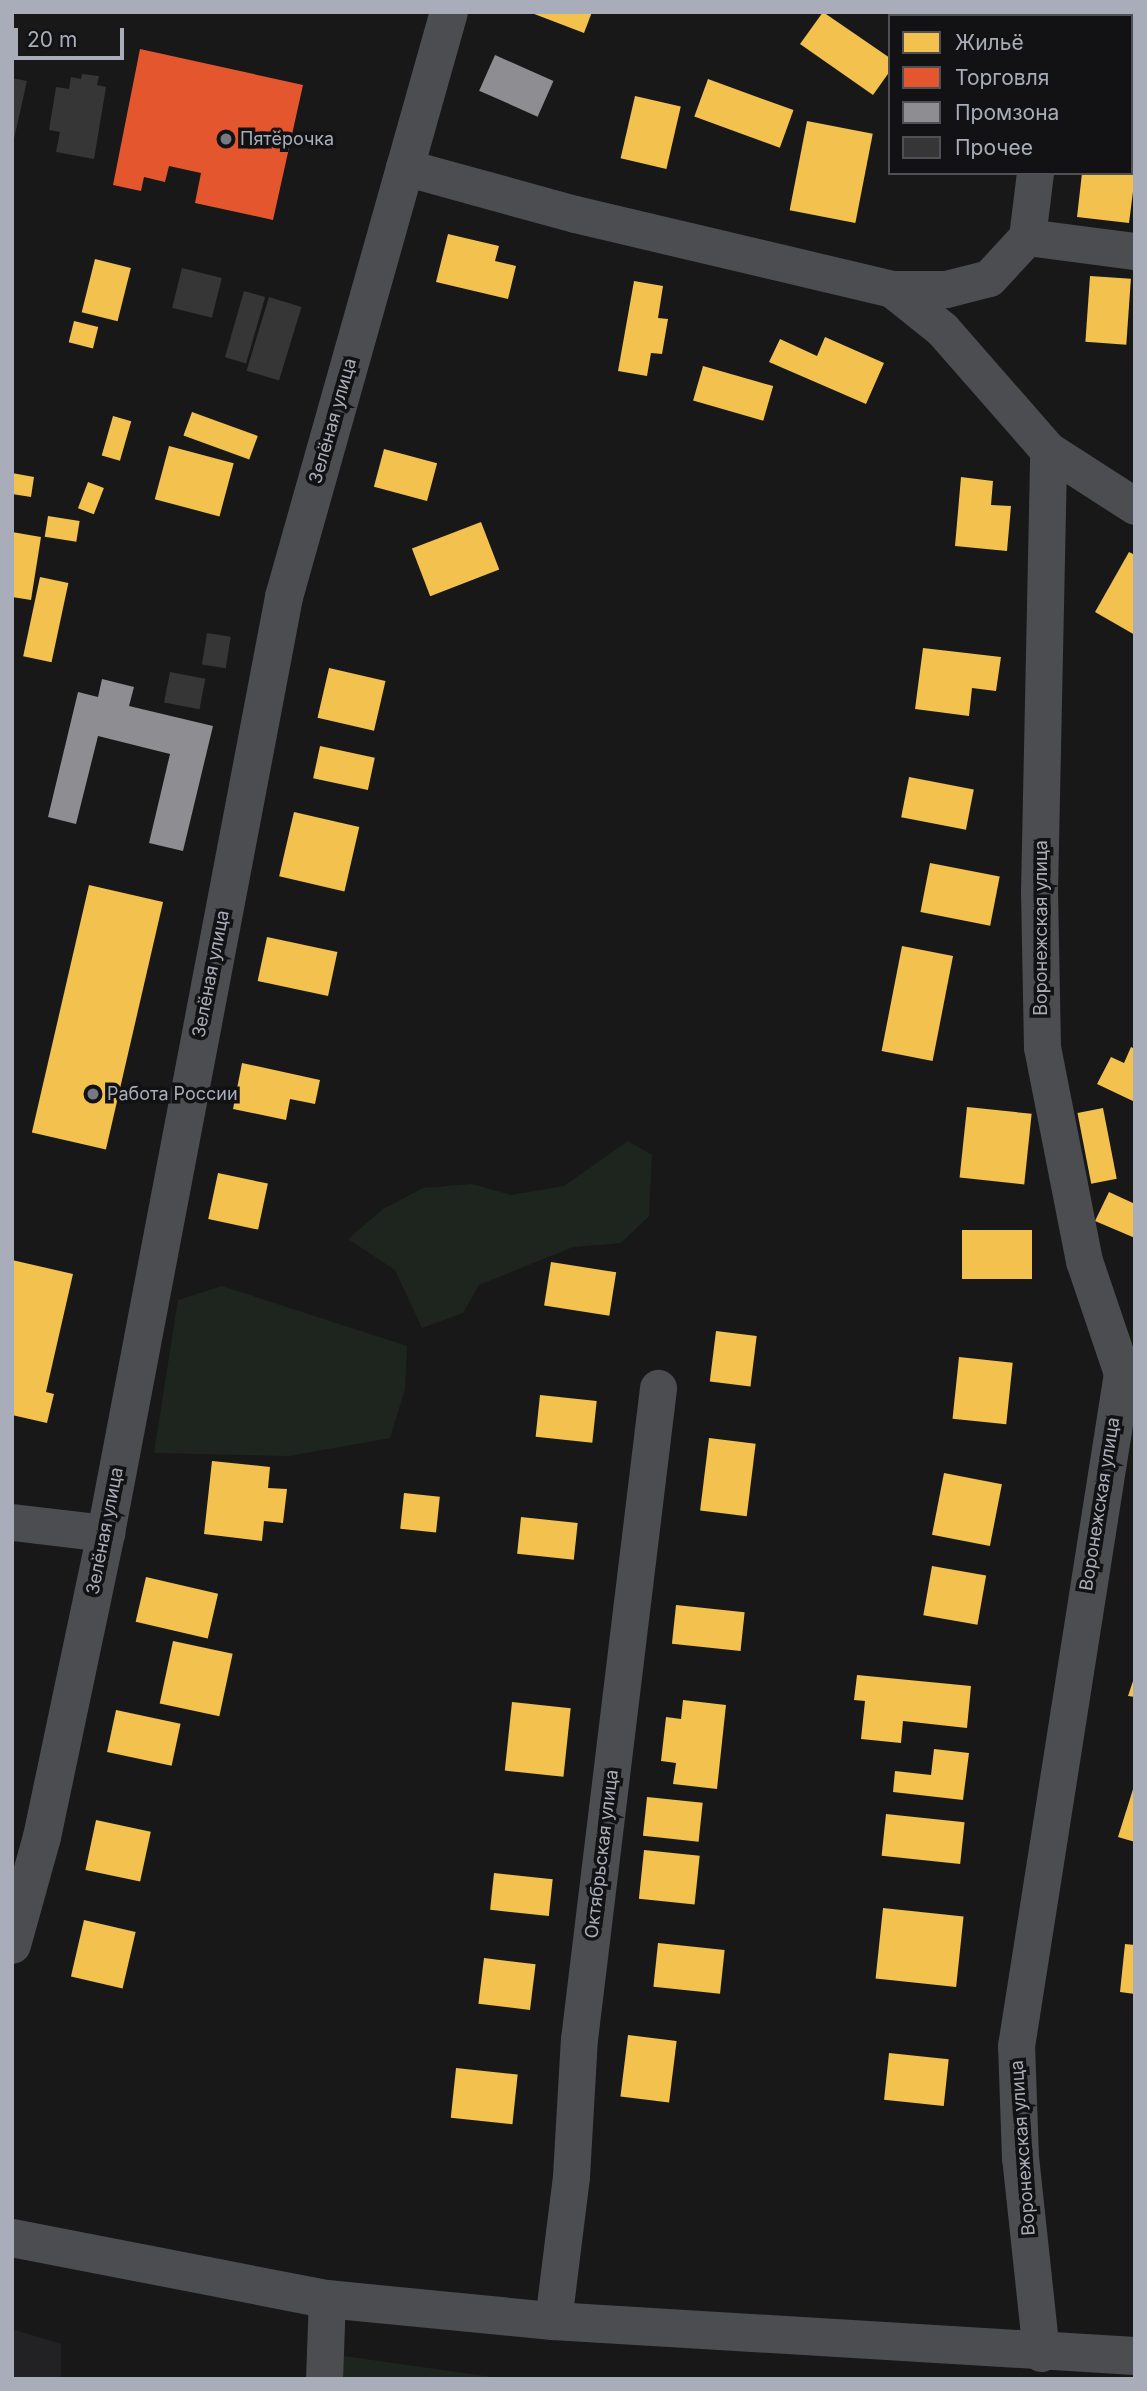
<!DOCTYPE html>
<html>
<head>
<meta charset="utf-8">
<style>
  body { margin:0 }
  #map { position:relative; width:1147px; height:2391px; overflow:hidden; background:#181818; font-family:Inter,sans-serif }
  div>[style] { position:absolute }
  [style*='--x'] { left:calc(var(--x)*1px); top:calc(var(--y)*1px); width:calc(var(--w)*1px); rotate:calc(var(--a)*1deg) }
  .built>* { inset:0; background:#222224 }
  .green>* { inset:0; background:#1e251f }
  .homes>* { inset:0; background:#f2c14e; transform-origin:0 0 }
  .shops>* { inset:0; background:#e4572e }
  .industry>* { inset:0; background:#8d8d92; transform-origin:0 0 }
  .building>* { inset:0; background:#363637; transform-origin:0 0 }
  .minor>* { height:37px; margin:-18.5px; padding:0 18.5px; transform-origin:18.5px; border-radius:18.5px; background:#4c4d51 }
  .tertiary>* { height:38px; margin:-19px; padding:0 19px; transform-origin:19px; border-radius:19px; background:#4c4d51 }
  .dots>* { width:19px; height:19px; translate:-50% -50%; box-sizing:border-box; border:4px solid #121214; border-radius:50% }
  span { translate:-50% -50%; white-space:nowrap; text-align:center; line-height:1.15; -webkit-text-stroke:7px #121214; paint-order:stroke }
  .poi-label { font-size:18px; color:#a9adb9 }
  .left { translate:0 -50%; text-align:left }
  .street-label { font-size:18px; color:#a9adb9 }
  .frame { position:absolute; inset:0; border:14px solid #a9adb9; pointer-events:none }
  .legend { position:absolute; left:888px; top:14px; width:245px; height:161px; box-sizing:border-box; background:#121214; border:2px solid #4e5056; margin:0; padding:9px 12px; list-style:none; font-size:21px; color:#a9adb9 }
  .legend li { display:flex; align-items:center; gap:14px; height:35px }
  .legend b { width:35px; border:2px solid #4e5056 }
  .scale { position:absolute; left:14px; top:28px; width:110px; height:32px; box-sizing:border-box; border:4px solid #a9adb9; border-top:0; padding-left:9px; font-size:21px; line-height:24px; white-space:nowrap; color:#a9adb9; -webkit-text-stroke:5px #121214; paint-order:stroke }
</style>
</head>
<body>
<div id="map">
  <div class="built">
    <i style="clip-path:polygon(12px 2329px,61px 2344px,61px 2379px,12px 2379px)"></i>
  </div>
  <div class="green">
    <i style="clip-path:polygon(628px 1141px,652px 1155px,649px 1216px,621px 1243px,573px 1247px,479px 1285px,463px 1313px,422px 1328px,395px 1270px,348px 1239px,383px 1209px,423px 1188px,472px 1184px,511px 1195px,564px 1186px)"></i>
    <i style="clip-path:polygon(222px 1286px,407px 1346px,405px 1389px,390px 1438px,289px 1456px,154px 1453px,178px 1300px)"></i>
    <i style="clip-path:polygon(337px 2355px,506px 2379px,334px 2379px)"></i>
  </div>
  <div class="homes">
    <i style="clip-path:polygon(529px 12px,592px 12px,584px 33px)"></i>
    <i style="clip-path:polygon(823px 12px,890px 58px,890px 71px,873px 95px,800px 44px)"></i>
    <i style="left:932px;top:12px;width:42px;height:4px"></i>
    <i style="left:1131px;top:73px;width:4px;height:40px;rotate:14deg"></i>
    <i style="left:708px;top:79px;width:91px;height:40px;rotate:20deg"></i>
    <i style="left:635px;top:96px;width:47px;height:64px;rotate:13deg"></i>
    <i style="left:807px;top:121px;width:67px;height:91px;rotate:11deg"></i>
    <i style="clip-path:polygon(1131px 156px,1135px 176px,1129px 223px,1077px 217px,1082px 173px,1131px 173px)"></i>
    <i style="clip-path:polygon(448px 234px,499px 246px,495px 261px,516px 266px,508px 299px,436px 282px)"></i>
    <i style="left:95px;top:259px;width:37px;height:55px;rotate:14deg"></i>
    <i style="left:1090px;top:276px;width:41px;height:66px;rotate:4deg"></i>
    <i style="clip-path:polygon(634px 281px,663px 286px,658px 318px,668px 319px,662px 354px,651px 353px,647px 376px,618px 371px)"></i>
    <i style="left:74px;top:321px;width:25px;height:22px;rotate:14deg"></i>
    <i style="clip-path:polygon(825px 337px,884px 363px,866px 404px,769px 362px,780px 339px,817px 356px)"></i>
    <i style="left:703px;top:366px;width:73px;height:36px;rotate:16deg"></i>
    <i style="left:192px;top:412px;width:70px;height:25px;rotate:20deg"></i>
    <i style="left:113px;top:416px;width:19px;height:41px;rotate:16deg"></i>
    <i style="left:169px;top:446px;width:67px;height:55px;rotate:15deg"></i>
    <i style="left:384px;top:449px;width:55px;height:39px;rotate:15deg"></i>
    <i style="clip-path:polygon(12px 473px,34px 477px,31px 497px,12px 494px)"></i>
    <i style="clip-path:polygon(961px 477px,993px 481px,991px 505px,1011px 506px,1007px 551px,955px 546px)"></i>
    <i style="left:88px;top:482px;width:17px;height:28px;rotate:21deg"></i>
    <i style="left:48px;top:516px;width:32px;height:21px;rotate:9deg"></i>
    <i style="left:481px;top:522px;width:51px;height:74px;rotate:69deg"></i>
    <i style="clip-path:polygon(12px 532px,41px 537px,31px 600px,12px 597px)"></i>
    <i style="clip-path:polygon(1129px 552px,1135px 555px,1135px 635px,1095px 612px)"></i>
    <i style="left:40px;top:577px;width:29px;height:81px;rotate:12deg"></i>
    <i style="clip-path:polygon(923px 648px,1001px 657px,996px 691px,972px 688px,969px 716px,915px 709px)"></i>
    <i style="left:329px;top:668px;width:58px;height:51px;rotate:13deg"></i>
    <i style="left:320px;top:746px;width:56px;height:33px;rotate:12deg"></i>
    <i style="left:909px;top:777px;width:66px;height:41px;rotate:11deg"></i>
    <i style="left:294px;top:812px;width:67px;height:66px;rotate:13deg"></i>
    <i style="left:930px;top:863px;width:71px;height:50px;rotate:11deg"></i>
    <i style="left:89px;top:885px;width:76px;height:254px;rotate:13deg"></i>
    <i style="left:267px;top:937px;width:72px;height:45px;rotate:12deg"></i>
    <i style="left:902px;top:946px;width:52px;height:107px;rotate:11deg"></i>
    <i style="clip-path:polygon(1131px 1047px,1135px 1049px,1135px 1102px,1097px 1084px,1111px 1057px,1124px 1063px)"></i>
    <i style="clip-path:polygon(242px 1063px,320px 1080px,315px 1104px,290px 1099px,286px 1120px,233px 1109px)"></i>
    <i style="left:967px;top:1107px;width:65px;height:71px;rotate:6deg"></i>
    <i style="left:1103px;top:1108px;width:72px;height:26px;rotate:79deg"></i>
    <i style="left:218px;top:1173px;width:51px;height:47px;rotate:12deg"></i>
    <i style="clip-path:polygon(1109px 1192px,1135px 1204px,1135px 1238px,1095px 1221px)"></i>
    <i style="left:962px;top:1230px;width:70px;height:49px"></i>
    <i style="clip-path:polygon(12px 1260px,73px 1274px,46px 1392px,54px 1394px,47px 1423px,12px 1415px)"></i>
    <i style="left:551px;top:1262px;width:66px;height:44px;rotate:9deg"></i>
    <i style="left:716px;top:1331px;width:41px;height:51px;rotate:7deg"></i>
    <i style="left:959px;top:1357px;width:54px;height:62px;rotate:6deg"></i>
    <i style="left:540px;top:1395px;width:57px;height:42px;rotate:6deg"></i>
    <i style="left:709px;top:1438px;width:47px;height:73px;rotate:7deg"></i>
    <i style="clip-path:polygon(212px 1461px,270px 1467px,268px 1488px,287px 1489px,283px 1523px,264px 1521px,262px 1541px,204px 1534px)"></i>
    <i style="left:944px;top:1473px;width:59px;height:63px;rotate:11deg"></i>
    <i style="left:404px;top:1493px;width:36px;height:36px;rotate:6deg"></i>
    <i style="left:521px;top:1517px;width:57px;height:37px;rotate:6deg"></i>
    <i style="left:932px;top:1566px;width:55px;height:50px;rotate:10deg"></i>
    <i style="left:146px;top:1577px;width:74px;height:46px;rotate:13deg"></i>
    <i style="left:676px;top:1605px;width:69px;height:39px;rotate:6deg"></i>
    <i style="left:173px;top:1641px;width:61px;height:64px;rotate:12deg"></i>
    <i style="clip-path:polygon(857px 1675px,971px 1686px,967px 1728px,903px 1721px,901px 1743px,861px 1739px,865px 1701px,854px 1700px)"></i>
    <i style="clip-path:polygon(1135px 1675px,1135px 1697px,1128px 1696px)"></i>
    <i style="clip-path:polygon(683px 1700px,726px 1705px,717px 1789px,673px 1784px,676px 1763px,661px 1761px,666px 1717px,681px 1719px)"></i>
    <i style="left:512px;top:1702px;width:59px;height:69px;rotate:6deg"></i>
    <i style="left:116px;top:1710px;width:66px;height:43px;rotate:12deg"></i>
    <i style="clip-path:polygon(934px 1749px,969px 1753px,963px 1800px,893px 1792px,895px 1771px,931px 1775px)"></i>
    <i style="clip-path:polygon(1134px 1786px,1135px 1786px,1135px 1842px,1118px 1837px)"></i>
    <i style="left:647px;top:1797px;width:56px;height:39px;rotate:6deg"></i>
    <i style="left:886px;top:1814px;width:79px;height:42px;rotate:6deg"></i>
    <i style="left:96px;top:1820px;width:56px;height:51px;rotate:12deg"></i>
    <i style="left:644px;top:1850px;width:56px;height:49px;rotate:6deg"></i>
    <i style="left:494px;top:1873px;width:59px;height:37px;rotate:6deg"></i>
    <i style="left:883px;top:1908px;width:81px;height:71px;rotate:6deg"></i>
    <i style="left:84px;top:1920px;width:53px;height:58px;rotate:13deg"></i>
    <i style="left:658px;top:1943px;width:67px;height:44px;rotate:6deg"></i>
    <i style="clip-path:polygon(1125px 1944px,1135px 1945px,1135px 1994px,1120px 1992px)"></i>
    <i style="left:484px;top:1958px;width:52px;height:46px;rotate:7deg"></i>
    <i style="left:628px;top:2035px;width:49px;height:62px;rotate:7deg"></i>
    <i style="left:889px;top:2053px;width:60px;height:47px;rotate:6deg"></i>
    <i style="left:456px;top:2068px;width:62px;height:50px;rotate:6deg"></i>
  </div>
  <div class="shops">
    <i style="clip-path:polygon(140px 49px,303px 85px,273px 220px,195px 203px,201px 173px,169px 166px,165px 182px,144px 177px,141px 191px,113px 185px)"></i>
  </div>
  <div class="industry">
    <i style="left:495px;top:55px;width:64px;height:39px;rotate:24deg"></i>
    <i style="clip-path:polygon(102px 679px,134px 687px,129px 706px,213px 726px,183px 851px,149px 843px,170px 754px,98px 736px,76px 824px,48px 817px,78px 692px,98px 697px)"></i>
  </div>
  <div class="building">
    <i style="clip-path:polygon(82px 74px,99px 76px,97px 85px,106px 87px,94px 159px,56px 152px,60px 132px,49px 130px,56px 87px,69px 89px,71px 77px,81px 79px)"></i>
    <i style="clip-path:polygon(12px 78px,27px 81px,13px 143px,12px 143px)"></i>
    <i style="left:182px;top:268px;width:41px;height:41px;rotate:14deg"></i>
    <i style="left:244px;top:291px;width:22px;height:69px;rotate:16deg"></i>
    <i style="left:269px;top:297px;width:34px;height:77px;rotate:17deg"></i>
    <i style="left:207px;top:633px;width:24px;height:32px;rotate:9deg"></i>
    <i style="left:170px;top:672px;width:36px;height:31px;rotate:11deg"></i>
  </div>
  <div class="minor">
    <i style="--x:1018;--y:12;--w:4;--a:63"></i>
    <i style="--x:1086;--y:16;--w:5;--a:-53"></i>
    <i style="--x:404;--y:167;--w:177;--a:15.4"></i>
    <i style="--x:575;--y:214;--w:326;--a:13.3"></i>
    <i style="--x:892;--y:289;--w:54;--a:0"></i>
    <i style="--x:946;--y:289;--w:44;--a:-14.3"></i>
    <i style="--x:989;--y:278;--w:56;--a:-47.2"></i>
    <i style="--x:1027;--y:237;--w:109;--a:7.4"></i>
    <i style="--x:1027;--y:237;--w:64;--a:-82.9"></i>
    <i style="--x:892;--y:289;--w:64;--a:38.7"></i>
    <i style="--x:942;--y:329;--w:161;--a:48.8"></i>
    <i style="--x:1048;--y:450;--w:103;--a:32.8"></i>
    <i style="--x:12;--y:1522;--w:95;--a:6.7"></i>
    <i style="--x:553;--y:2321;--w:146;--a:-82.9"></i>
    <i style="--x:571;--y:2176;--w:137;--a:-86.7"></i>
    <i style="--x:579;--y:2039;--w:656;--a:-83.08"></i>
    <i style="--x:1041;--y:2353;--w:196;--a:-96.1"></i>
    <i style="--x:1020;--y:2158;--w:112;--a:-92"></i>
    <i style="--x:1016;--y:2046;--w:681;--a:-81.05"></i>
    <i style="--x:1122;--y:1373;--w:118;--a:-108.7"></i>
    <i style="--x:1084;--y:1261;--w:218;--a:-101.1"></i>
    <i style="--x:1042;--y:1047;--w:155;--a:-91.1"></i>
    <i style="--x:1039;--y:892;--w:442;--a:-88.8"></i>
    <i style="--x:324;--y:2379;--w:80;--a:-87.9"></i>
  </div>
  <div class="tertiary">
    <i style="--x:12;--y:1945;--w:112;--a:-74.5"></i>
    <i style="--x:42;--y:1837;--w:311;--a:-78.1"></i>
    <i style="--x:106;--y:1533;--w:953;--a:-79.23"></i>
    <i style="--x:284;--y:597;--w:608;--a:-74.25"></i>
    <i style="--x:12;--y:2238;--w:321;--a:11"></i>
    <i style="--x:327;--y:2299;--w:227;--a:5.6"></i>
    <i style="--x:553;--y:2321;--w:583;--a:3.44"></i>
  </div>
  <div class="dots">
    <i style="left:226px;top:139px;background:#767981"></i>
    <i style="left:93px;top:1094px;background:#767981"></i>
  </div>
  <div class="poi-label">
    <span class="left" style="left:240px;top:139px">Пятёрочка</span>
    <span class="left" style="left:107px;top:1094px">Работа России</span>
  </div>
  <div class="street-label">
    <span style="left:333px;top:421px;rotate:-74deg">Зелёная улица</span>
    <span style="left:1041px;top:928px;rotate:-90deg">Воронежская улица</span>
    <span style="left:211px;top:974px;rotate:-79deg">Зелёная улица</span>
    <span style="left:1100px;top:1504px;rotate:-81deg">Воронежская улица</span>
    <span style="left:105px;top:1531px;rotate:-79deg">Зелёная улица</span>
    <span style="left:602px;top:1854px;rotate:-83deg">Октябрьская улица</span>
    <span style="left:1023px;top:2148px;rotate:-94deg">Воронежская улица</span>
  </div>
  <div class="frame"></div>
  <ul class="legend">
  <li><b style="height:19px;background:#f2c14e"></b>Жильё</li>
  <li><b style="height:19px;background:#e4572e"></b>Торговля</li>
  <li><b style="height:19px;background:#8d8d92"></b>Промзона</li>
  <li><b style="height:19px;background:#363637"></b>Прочее</li>
  </ul>
  <div class="scale">20 m</div>
</div>
</body>
</html>
